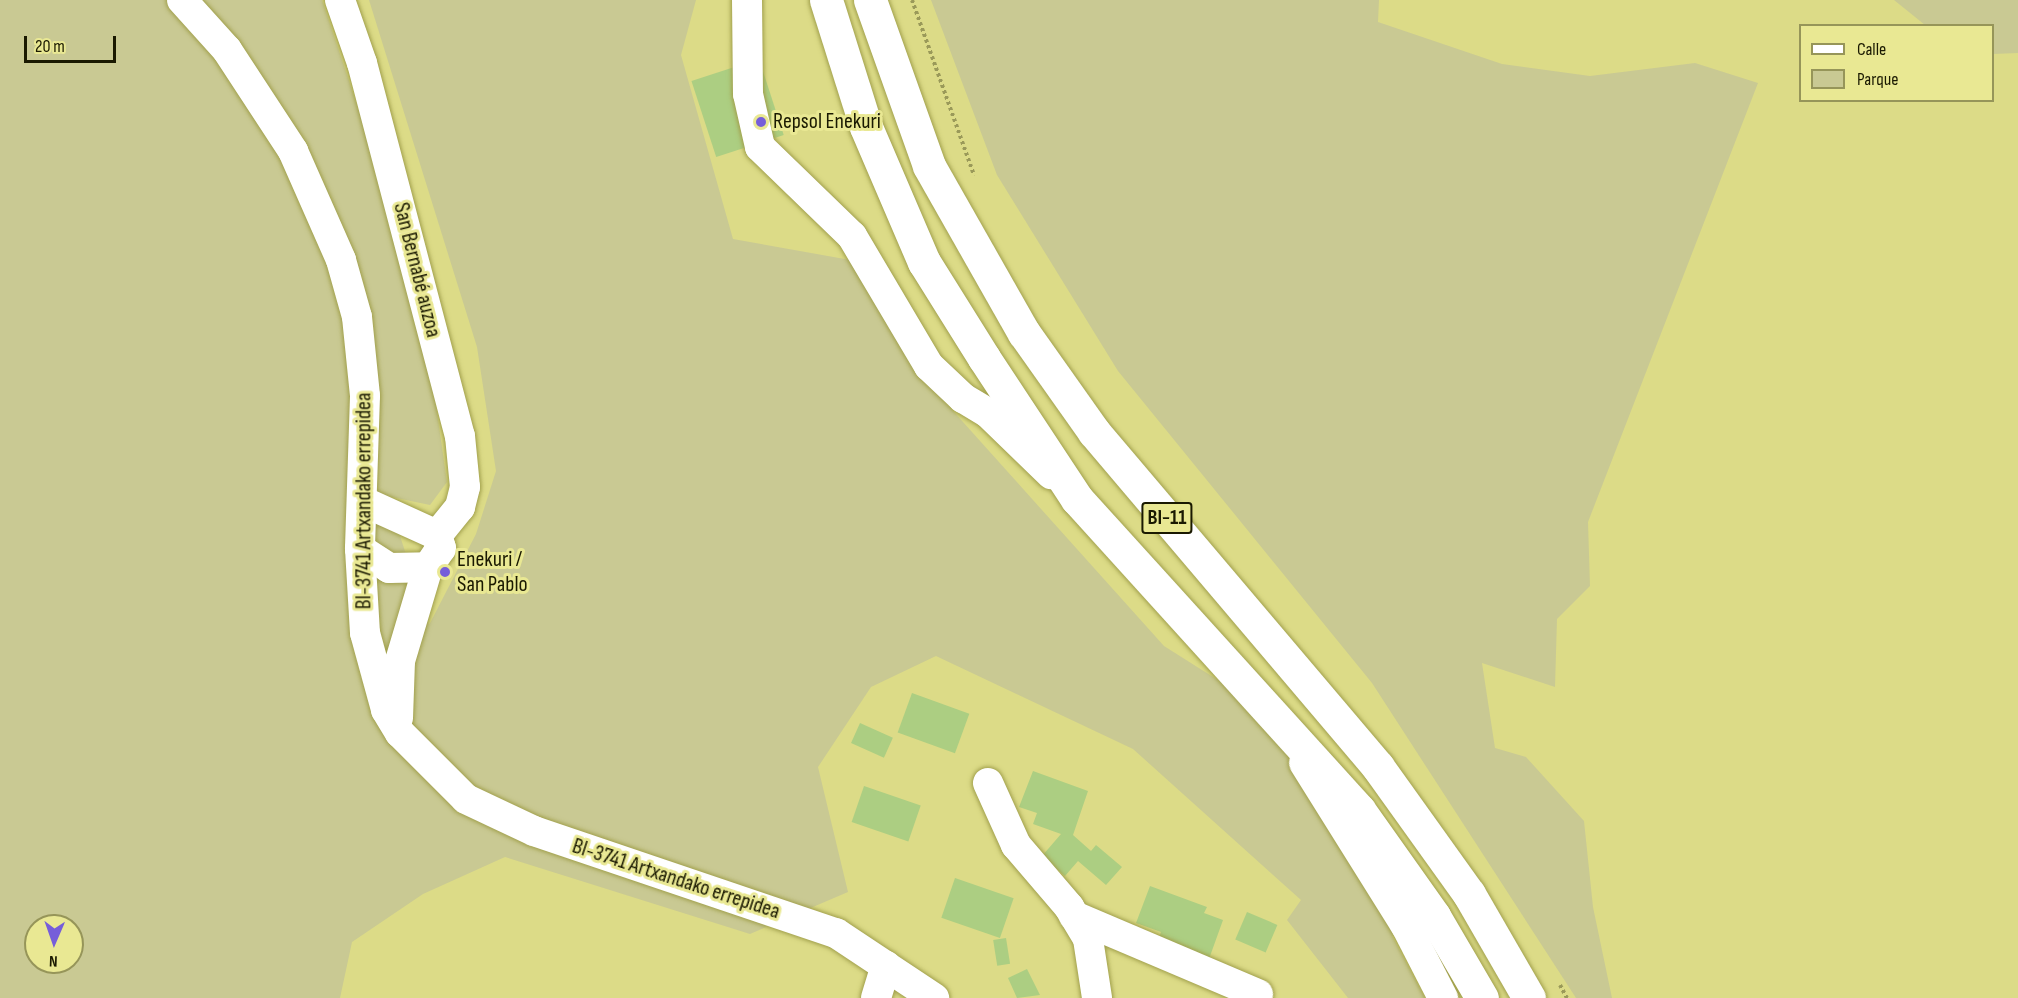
<!DOCTYPE html>
<html>
<head>
<meta charset="utf-8">
<style>
  body { margin:0 }
  #map { position:relative; width:2018px; height:998px; overflow:hidden; background:#dcdb87; font-family:"Sofia Sans Condensed",sans-serif }
  div>[style] { position:absolute }
  [style*='--x'] { left:calc(var(--x)*1px); top:calc(var(--y)*1px); width:calc(var(--w)*1px); rotate:calc(var(--a)*1deg) }
  .green>* { inset:0; background:#c9c993 }
  .building>* { inset:0; background:#acce82; transform-origin:0 0 }
  .path>* { height:4px; margin-top:-2px; transform-origin:0; background:repeating-linear-gradient(90deg,#9a9959 0 3px,transparent 0 6px) }
  .roads { filter:drop-shadow(0 0 2px #a1a04c) drop-shadow(0 0 2px #a1a04c) }
  .minor>* { height:30px; margin:-15px; padding:0 15px; transform-origin:15px; border-radius:15px; background:#fff }
  .major>* { height:33px; margin:-16.5px; padding:0 16.5px; transform-origin:16.5px; border-radius:16.5px; background:#fff }
  .dots>* { width:16px; height:16px; translate:-50% -50%; box-sizing:border-box; border:3px solid #e9e893; border-radius:50% }
  span { translate:-50% -50%; white-space:nowrap; text-align:center; line-height:1.15; -webkit-text-stroke:6px #e9e893; paint-order:stroke }
  .shield-label span { padding:2px 4px; background:#e9e893; border:2px solid; border-radius:4px; -webkit-text-stroke-width:0 }
  .shield-label { font-size:21px; color:#1a1901; font-weight:700 }
  .poi-label { font-size:22px; color:#1a1901 }
  .left { translate:0 -50%; text-align:left }
  .street-label { font-size:22px; color:#1a1901 }
  .legend { position:absolute; left:1799px; top:24px; width:195px; height:78px; box-sizing:border-box; background:#e9e893; border:2px solid #969559; margin:0; padding:8px 10px; list-style:none; font-size:18px; color:#1a1901 }
  .legend li { display:flex; align-items:center; gap:12px; height:30px }
  .legend b { width:30px; border:2px solid #969559 }
  .north { position:absolute; left:24px; top:914px; width:60px; height:60px; box-sizing:border-box; background:#e9e893; border:2px solid #969559; border-radius:50%; rotate:182deg; font-size:16px; font-weight:700; line-height:24px; text-align:center; color:#1a1901 }
  .north::after { content:''; display:block; margin:auto; width:21px; height:27px; background:#765ed9; clip-path:polygon(50% 0,100% 100%,50% 72%,0 100%) }
  .scale { position:absolute; left:24px; top:36px; width:92px; height:27px; box-sizing:border-box; border:3px solid #1a1901; border-top:0; padding-left:8px; font-size:18px; line-height:21px; white-space:nowrap; color:#1a1901; -webkit-text-stroke:4px #e9e893; paint-order:stroke }
</style>
</head>
<body>
<div id="map">
  <div class="green">
    <i style="clip-path:polygon(evenodd,0 0,322px 0,420px 294px,447px 482px,430px 505px,387px 496px,429px 625px,476px 534px,496px 471px,477px 347px,369px 0,696px 0,681px 55px,733px 239px,867px 263px,919px 373px,1164px 646px,1273px 715px,1406px 926px,1392px 936px,1425px 998px,1348px 998px,1287px 920px,1301px 900px,1133px 749px,936px 656px,871px 687px,818px 767px,848px 892px,750px 934px,505px 857px,423px 894px,352px 942px,340px 998px,0 998px,0 0,36px 926px,72px 926px,72px 962px,36px 962px,36px 926px)"></i>
    <i style="clip-path:polygon(931px 0,1379px 0,1378px 22px,1502px 64px,1590px 76px,1695px 63px,1758px 83px,1588px 522px,1590px 586px,1557px 619px,1555px 687px,1482px 663px,1495px 748px,1526px 757px,1584px 821px,1593px 907px,1612px 998px,1576px 998px,1372px 683px,1118px 371px,997px 175px)"></i>
    <i style="clip-path:polygon(1894px 0,2018px 0,2018px 53px,1993px 54px,1992px 26px,1925px 25px)"></i>
  </div>
  <div class="building">
    <i style="left:759px;top:59px;width:80px;height:71px;rotate:72deg"></i>
    <i style="left:912px;top:693px;width:61px;height:42px;rotate:20deg"></i>
    <i style="left:860px;top:723px;width:36px;height:22px;rotate:24deg"></i>
    <i style="clip-path:polygon(1033px 771px,1088px 791px,1073px 835px,1091px 851px,1096px 845px,1122px 867px,1106px 885px,1078px 861px,1065px 876px,1042px 856px,1061px 834px,1033px 824px,1037px 813px,1019px 807px)"></i>
    <i style="left:864px;top:786px;width:60px;height:38px;rotate:19deg"></i>
    <i style="left:955px;top:878px;width:62px;height:42px;rotate:19deg"></i>
    <i style="clip-path:polygon(1150px 886px,1207px 907px,1204px 913px,1223px 920px,1209px 959px,1158px 941px,1161px 932px,1136px 923px)"></i>
    <i style="left:1247px;top:912px;width:33px;height:30px;rotate:23deg"></i>
    <i style="left:1006px;top:938px;width:26px;height:13px;rotate:81deg"></i>
    <i style="clip-path:polygon(1027px 969px,1040px 995px,1017px 998px,1008px 978px)"></i>
  </div>
  <div class="path">
    <i style="--x:912;--y:0;--w:186;--a:70.5"></i>
    <i style="--x:1560;--y:985;--w:15;--a:62"></i>
  </div>
  <div class="roads">
    <div class="minor">
      <i style="--x:182;--y:0;--w:67;--a:48"></i>
      <i style="--x:227;--y:50;--w:121;--a:56.8"></i>
      <i style="--x:293;--y:151;--w:119;--a:66.2"></i>
      <i style="--x:341;--y:260;--w:59;--a:74.3"></i>
      <i style="--x:357;--y:317;--w:79;--a:84.2"></i>
      <i style="--x:365;--y:396;--w:153;--a:91.9"></i>
      <i style="--x:360;--y:549;--w:84;--a:86.6"></i>
      <i style="--x:365;--y:633;--w:80;--a:74.7"></i>
      <i style="--x:386;--y:710;--w:27;--a:59"></i>
      <i style="--x:400;--y:733;--w:93;--a:45"></i>
      <i style="--x:466;--y:799;--w:75;--a:25.2"></i>
      <i style="--x:534;--y:831;--w:319;--a:18.7"></i>
      <i style="--x:836;--y:933;--w:118;--a:33.6"></i>
      <i style="--x:340;--y:0;--w:67;--a:70.8"></i>
      <i style="--x:362;--y:63;--w:386;--a:75.3"></i>
      <i style="--x:460;--y:436;--w:51;--a:84.4"></i>
      <i style="--x:465;--y:487;--w:21;--a:104"></i>
      <i style="--x:460;--y:507;--w:36;--a:129"></i>
      <i style="--x:747;--y:0;--w:94;--a:89.4"></i>
      <i style="--x:748;--y:94;--w:54;--a:77.2"></i>
      <i style="--x:760;--y:147;--w:128;--a:44.1"></i>
      <i style="--x:852;--y:236;--w:151;--a:59.4"></i>
      <i style="--x:929;--y:366;--w:47;--a:43.3"></i>
      <i style="--x:963;--y:398;--w:29;--a:31"></i>
      <i style="--x:988;--y:413;--w:88;--a:44.1"></i>
      <i style="--x:362;--y:501;--w:82;--a:24.4"></i>
      <i style="--x:437;--y:535;--w:14;--a:73"></i>
      <i style="--x:441;--y:548;--w:23;--a:124"></i>
      <i style="--x:428;--y:567;--w:98;--a:106.6"></i>
      <i style="--x:400;--y:661;--w:57;--a:92"></i>
      <i style="--x:360;--y:549;--w:35;--a:33"></i>
      <i style="--x:389;--y:568;--w:39;--a:-1"></i>
      <i style="--x:1304;--y:763;--w:192;--a:58"></i>
      <i style="--x:1406;--y:926;--w:81;--a:62.8"></i>
      <i style="--x:988;--y:783;--w:68;--a:65.7"></i>
      <i style="--x:1016;--y:845;--w:82;--a:49.5"></i>
      <i style="--x:1069;--y:907;--w:37;--a:59"></i>
      <i style="--x:1088;--y:939;--w:60;--a:81.3"></i>
      <i style="--x:1074;--y:916;--w:200;--a:23"></i>
      <i style="--x:876;--y:998;--w:34;--a:-73"></i>
    </div>
    <div class="major">
      <i style="--x:826;--y:0;--w:133;--a:72.5"></i>
      <i style="--x:866;--y:127;--w:147;--a:66.8"></i>
      <i style="--x:924;--y:262;--w:113;--a:58"></i>
      <i style="--x:984;--y:358;--w:169;--a:56.6"></i>
      <i style="--x:1077;--y:499;--w:420;--a:47.8"></i>
      <i style="--x:1359;--y:810;--w:130;--a:54.7"></i>
      <i style="--x:1434;--y:916;--w:95;--a:59.7"></i>
      <i style="--x:870;--y:0;--w:176;--a:70.4"></i>
      <i style="--x:929;--y:166;--w:192;--a:60.4"></i>
      <i style="--x:1024;--y:333;--w:121;--a:54.7"></i>
      <i style="--x:1094;--y:432;--w:439;--a:49.7"></i>
      <i style="--x:1378;--y:767;--w:156;--a:54.4"></i>
      <i style="--x:1469;--y:894;--w:120;--a:60"></i>
    </div>
  </div>
  <div class="dots">
    <i style="left:761px;top:122px;background:#765ed9"></i>
    <i style="left:445px;top:572px;background:#765ed9"></i>
  </div>
  <div class="shield-label">
    <span style="left:1167px;top:518px">BI-11</span>
  </div>
  <div class="poi-label">
    <span class="left" style="left:773px;top:122px">Repsol Enekuri</span>
    <span class="left" style="left:457px;top:572px">Enekuri /<br>San Pablo</span>
  </div>
  <div class="street-label">
    <span style="left:417px;top:270px;rotate:76deg">San Bernabé auzoa</span>
    <span style="left:364px;top:501px;rotate:-90deg">BI-3741 Artxandako errepidea</span>
    <span style="left:676px;top:879px;rotate:18deg">BI-3741 Artxandako errepidea</span>
  </div>
  <ul class="legend">
  <li><b style="height:8px;background:#fff"></b>Calle</li>
  <li><b style="height:16px;background:#c9c993"></b>Parque</li>
  </ul>
  <div class="north">N</div>
  <div class="scale">20 m</div>
</div>
</body>
</html>
